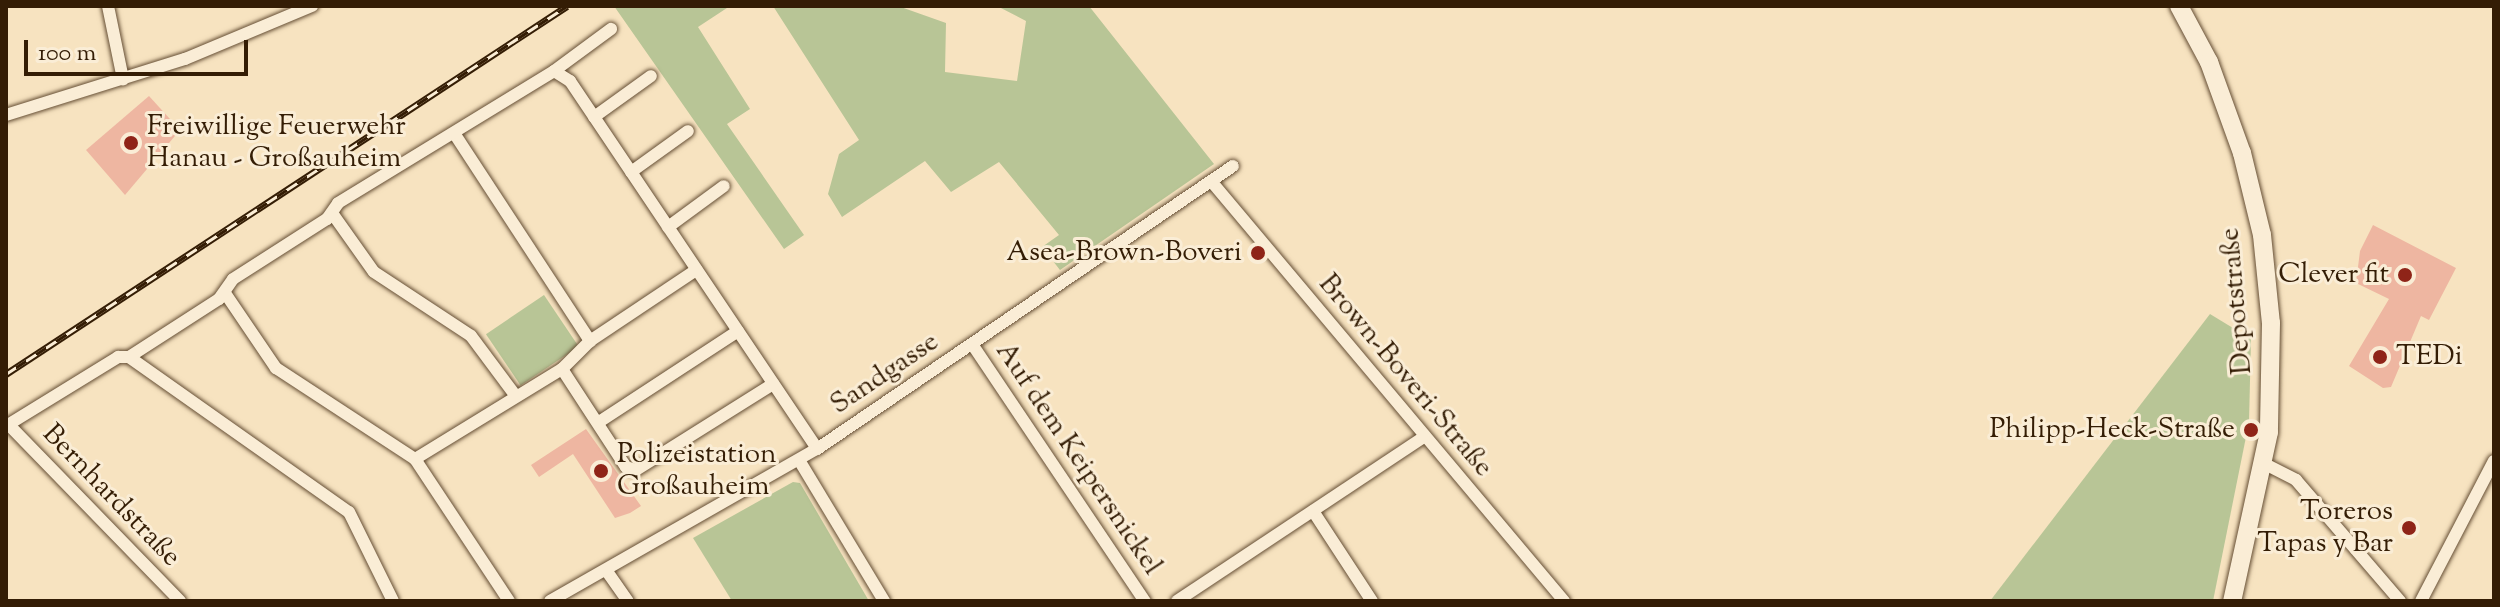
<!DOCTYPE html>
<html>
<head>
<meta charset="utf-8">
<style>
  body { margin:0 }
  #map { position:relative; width:2500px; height:607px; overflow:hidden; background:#f7e3c0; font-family:"Sorts Mill Goudy",serif }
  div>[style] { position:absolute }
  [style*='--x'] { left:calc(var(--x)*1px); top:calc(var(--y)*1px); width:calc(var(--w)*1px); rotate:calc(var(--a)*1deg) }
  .green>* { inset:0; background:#b8c596; transform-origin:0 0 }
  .building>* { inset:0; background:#eeb6a1 }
  .roads { filter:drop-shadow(0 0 2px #654e34) drop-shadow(0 0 2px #654e34) }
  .minor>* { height:12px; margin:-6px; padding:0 6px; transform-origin:6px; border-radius:6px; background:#faedd6 }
  .secondary>* { height:18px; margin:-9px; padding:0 9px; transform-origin:9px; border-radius:9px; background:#faedd6 }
  .rail>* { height:7px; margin-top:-3.5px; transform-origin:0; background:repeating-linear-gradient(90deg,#faedd6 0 12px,#341d05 0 24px); box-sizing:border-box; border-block:2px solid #341d05 }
  .dots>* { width:22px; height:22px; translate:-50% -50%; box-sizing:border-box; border:4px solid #faedd6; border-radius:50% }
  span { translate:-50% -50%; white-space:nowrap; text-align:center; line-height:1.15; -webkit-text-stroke:6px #faedd6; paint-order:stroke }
  .poi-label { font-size:28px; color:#341d05 }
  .left { translate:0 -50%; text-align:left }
  .right { translate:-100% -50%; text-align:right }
  .street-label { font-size:28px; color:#341d05 }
  .frame { position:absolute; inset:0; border:8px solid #341d05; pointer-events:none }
  .scale { position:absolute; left:24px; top:40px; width:224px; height:36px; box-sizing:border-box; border:4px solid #341d05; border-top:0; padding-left:10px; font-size:24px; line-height:28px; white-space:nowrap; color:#341d05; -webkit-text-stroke:6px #faedd6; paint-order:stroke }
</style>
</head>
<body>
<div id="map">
  <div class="green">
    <i style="clip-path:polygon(614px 6px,730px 6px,698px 27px,750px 109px,727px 124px,804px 235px,784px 249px)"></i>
    <i style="clip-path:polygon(773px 6px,898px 6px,946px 23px,945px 72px,1017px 81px,1026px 21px,997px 6px,1089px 6px,1214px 164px,1060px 270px,1042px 247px,1059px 235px,999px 162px,951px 192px,925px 161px,842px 217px,828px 194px,839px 154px,859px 140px)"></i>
    <i style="left:544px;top:295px;width:62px;height:70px;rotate:56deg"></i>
    <i style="clip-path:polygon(2210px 314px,2251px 339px,2249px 422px,2213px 601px,1990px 601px)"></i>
    <i style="clip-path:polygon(793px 482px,800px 483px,869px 601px,732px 601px,693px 538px)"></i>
  </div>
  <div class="building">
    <i style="clip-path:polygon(149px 96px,180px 130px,125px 195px,86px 150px)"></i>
    <i style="clip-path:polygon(2373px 225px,2456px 268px,2429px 320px,2421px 316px,2391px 387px,2383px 388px,2349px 366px,2389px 299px,2356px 283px,2360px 251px)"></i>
    <i style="clip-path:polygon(586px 429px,641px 506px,630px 513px,615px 518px,573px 454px,539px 477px,531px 465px)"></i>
  </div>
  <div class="roads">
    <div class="minor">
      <i style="--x:108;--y:6;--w:75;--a:78.4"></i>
      <i style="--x:554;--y:71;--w:71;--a:-36.4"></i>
      <i style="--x:6;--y:115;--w:188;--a:-17.4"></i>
      <i style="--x:185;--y:59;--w:138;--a:-22.7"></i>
      <i style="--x:594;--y:117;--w:70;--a:-35.7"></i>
      <i style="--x:454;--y:133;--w:249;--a:56.8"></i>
      <i style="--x:631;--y:172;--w:70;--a:-35.7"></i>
      <i style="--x:1211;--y:181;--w:549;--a:49.95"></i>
      <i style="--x:332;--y:213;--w:72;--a:54.6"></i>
      <i style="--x:374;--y:272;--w:116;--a:33.4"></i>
      <i style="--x:471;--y:336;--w:74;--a:53.3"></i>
      <i style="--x:668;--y:227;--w:69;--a:-36.2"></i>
      <i style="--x:225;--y:293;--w:91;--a:55.8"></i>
      <i style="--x:276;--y:368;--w:166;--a:33.2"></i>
      <i style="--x:415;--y:459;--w:170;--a:56.5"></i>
      <i style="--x:972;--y:344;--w:310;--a:56.1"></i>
      <i style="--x:129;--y:357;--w:107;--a:-32.8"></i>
      <i style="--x:219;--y:299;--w:24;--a:-55"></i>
      <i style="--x:233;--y:279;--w:112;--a:-32.6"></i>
      <i style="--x:327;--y:219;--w:19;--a:-55"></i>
      <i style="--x:338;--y:203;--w:253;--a:-31.4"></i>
      <i style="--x:554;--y:71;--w:19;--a:32"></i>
      <i style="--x:570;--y:81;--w:443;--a:56.1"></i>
      <i style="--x:562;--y:369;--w:117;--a:56.9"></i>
      <i style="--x:626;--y:467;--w:10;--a:17"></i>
      <i style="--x:636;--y:470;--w:162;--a:-32.1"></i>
      <i style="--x:599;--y:422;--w:166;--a:-33.2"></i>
      <i style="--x:8;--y:424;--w:247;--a:45.8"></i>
      <i style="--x:6;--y:426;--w:132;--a:-31.6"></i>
      <i style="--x:118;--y:357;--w:11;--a:0"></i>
      <i style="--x:129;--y:357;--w:269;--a:35.2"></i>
      <i style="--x:349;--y:512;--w:99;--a:63.7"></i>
      <i style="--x:415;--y:459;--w:172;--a:-31.5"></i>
      <i style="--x:562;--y:369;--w:40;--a:-45"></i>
      <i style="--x:590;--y:341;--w:128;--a:-33.8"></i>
      <i style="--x:799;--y:460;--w:165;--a:58.9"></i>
      <i style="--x:2265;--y:464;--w:35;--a:27"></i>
      <i style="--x:2296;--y:480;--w:160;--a:49.3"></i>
      <i style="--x:1313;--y:511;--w:108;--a:56.8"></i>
      <i style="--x:606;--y:570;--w:38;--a:55"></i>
      <i style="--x:550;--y:601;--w:307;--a:-29.7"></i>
      <i style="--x:817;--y:449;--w:503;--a:-34.23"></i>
      <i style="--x:1177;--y:601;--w:296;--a:-33.6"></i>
      <i style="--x:2421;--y:601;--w:158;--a:-62.5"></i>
    </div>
    <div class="secondary">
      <i style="--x:2179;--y:6;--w:64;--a:61.8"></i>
      <i style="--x:2209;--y:62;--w:97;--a:70.1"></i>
      <i style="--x:2242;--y:153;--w:84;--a:76.3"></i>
      <i style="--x:2262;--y:235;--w:88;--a:84.2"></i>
      <i style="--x:2271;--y:323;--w:109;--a:91.1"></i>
      <i style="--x:2269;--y:432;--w:173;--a:102.3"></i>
    </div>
  </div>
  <div class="rail">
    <i style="--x:6;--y:374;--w:671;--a:-33.26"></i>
  </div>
  <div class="dots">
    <i style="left:131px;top:143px;background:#8f2418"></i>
    <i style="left:1258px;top:253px;background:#8f2418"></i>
    <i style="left:2405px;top:275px;background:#8f2418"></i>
    <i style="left:2380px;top:357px;background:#8f2418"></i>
    <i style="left:2251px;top:430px;background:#8f2418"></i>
    <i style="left:601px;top:471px;background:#8f2418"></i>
    <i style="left:2409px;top:528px;background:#8f2418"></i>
  </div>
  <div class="poi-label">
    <span class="left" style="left:147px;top:143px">Freiwillige Feuerwehr<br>Hanau - Großauheim</span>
    <span class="right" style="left:1242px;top:253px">Asea-Brown-Boveri</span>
    <span class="right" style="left:2389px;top:275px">Clever fit</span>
    <span class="left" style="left:2396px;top:357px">TEDi</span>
    <span class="right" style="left:2235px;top:430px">Philipp-Heck-Straße</span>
    <span class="left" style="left:617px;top:471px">Polizeistation<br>Großauheim</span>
    <span class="right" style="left:2393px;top:528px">Toreros<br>Tapas y Bar</span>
  </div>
  <div class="street-label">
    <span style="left:2237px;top:301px;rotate:-95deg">Depotstraße</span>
    <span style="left:885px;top:374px;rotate:-34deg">Sandgasse</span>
    <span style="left:1405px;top:376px;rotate:50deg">Brown-Boveri-Straße</span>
    <span style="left:1078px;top:459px;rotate:56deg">Auf dem Keipersnickel</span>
    <span style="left:111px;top:496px;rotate:46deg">Bernhardstraße</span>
  </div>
  <div class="frame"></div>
  <div class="scale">100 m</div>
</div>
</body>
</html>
